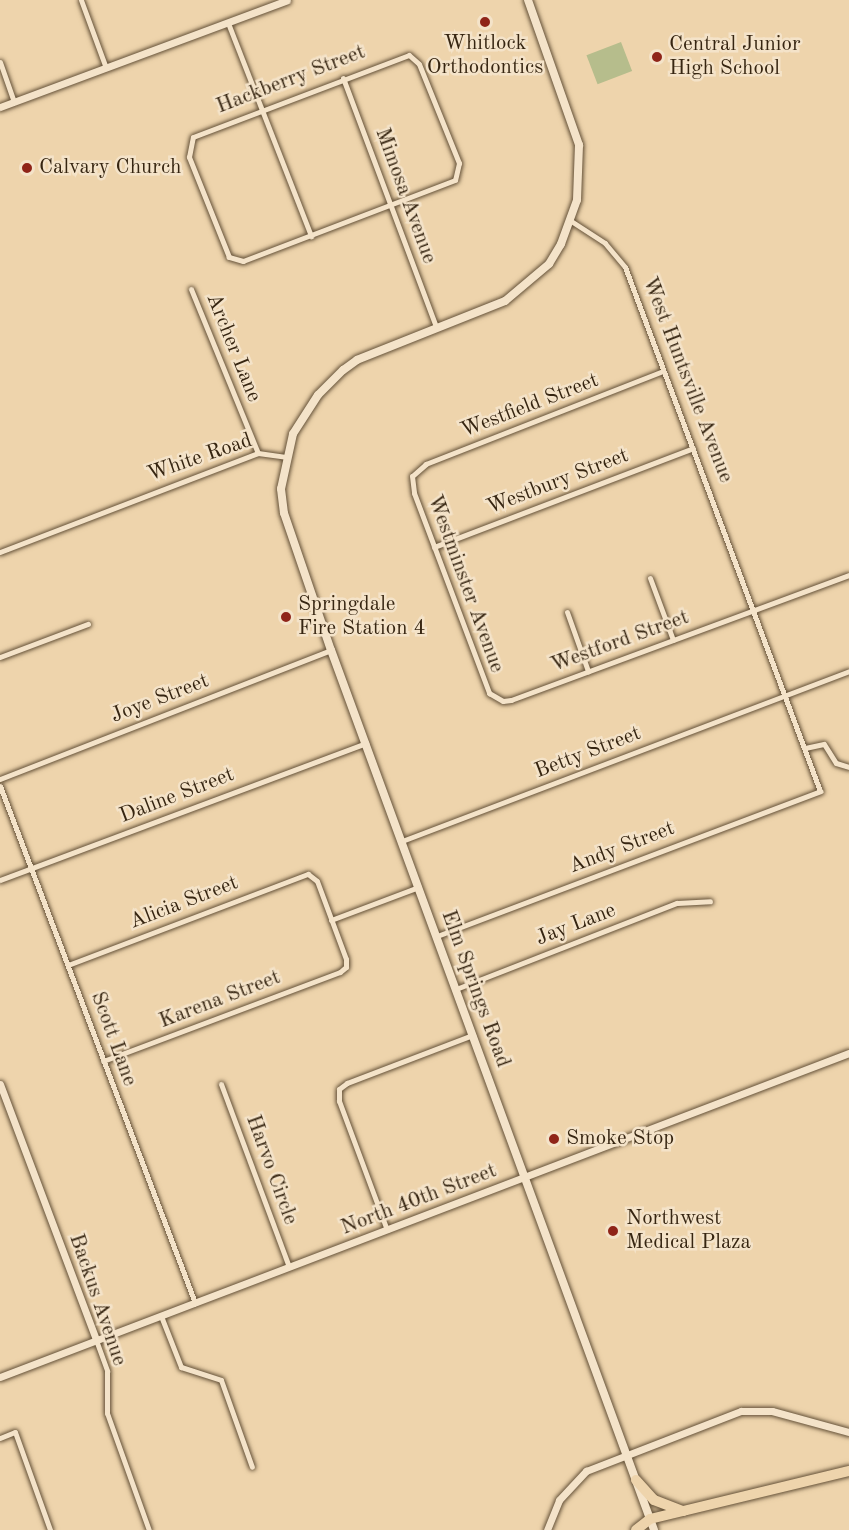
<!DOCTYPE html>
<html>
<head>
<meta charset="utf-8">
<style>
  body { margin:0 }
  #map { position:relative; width:849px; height:1530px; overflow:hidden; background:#eed4ac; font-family:"Old Standard TT",serif }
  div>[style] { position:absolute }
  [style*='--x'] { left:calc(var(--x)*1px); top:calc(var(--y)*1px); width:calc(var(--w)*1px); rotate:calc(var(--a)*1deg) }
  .green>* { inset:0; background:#b6bd8c; transform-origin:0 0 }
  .roads { filter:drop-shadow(0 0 2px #645138) drop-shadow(0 0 2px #645138) }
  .minor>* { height:5px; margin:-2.5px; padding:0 2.5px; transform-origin:2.5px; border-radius:2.5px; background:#f4e3c9 }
  .tertiary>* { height:7px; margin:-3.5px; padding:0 3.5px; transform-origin:3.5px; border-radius:3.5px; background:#f4e3c9 }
  .secondary>* { height:8px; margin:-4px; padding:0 4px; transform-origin:4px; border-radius:4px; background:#f4e3c9 }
  .motorway>* { height:10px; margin:-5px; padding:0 5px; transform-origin:5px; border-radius:5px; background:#eed4ac }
  .dots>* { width:16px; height:16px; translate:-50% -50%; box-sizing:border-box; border:3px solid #f4e3c9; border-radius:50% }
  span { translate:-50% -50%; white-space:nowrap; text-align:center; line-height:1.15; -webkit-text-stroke:5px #f4e3c9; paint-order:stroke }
  .poi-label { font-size:21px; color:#362511 }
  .left { translate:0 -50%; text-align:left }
  .street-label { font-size:21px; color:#362511 }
</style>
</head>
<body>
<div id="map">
  <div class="green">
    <i style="left:621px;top:42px;width:31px;height:37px;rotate:69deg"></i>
  </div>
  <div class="roads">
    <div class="minor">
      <i style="--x:81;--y:0;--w:72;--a:69.8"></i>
      <i style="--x:228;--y:23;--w:229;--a:68.7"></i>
      <i style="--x:409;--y:55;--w:13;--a:42"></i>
      <i style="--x:419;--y:64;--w:107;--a:68"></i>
      <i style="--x:459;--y:163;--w:17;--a:103"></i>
      <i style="--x:455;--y:180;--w:227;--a:159.1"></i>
      <i style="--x:243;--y:261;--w:15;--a:-164"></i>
      <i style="--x:229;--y:257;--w:108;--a:-111.8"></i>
      <i style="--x:189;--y:157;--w:20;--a:-79"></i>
      <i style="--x:193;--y:137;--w:231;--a:-20.8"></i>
      <i style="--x:0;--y:62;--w:42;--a:70.7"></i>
      <i style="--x:343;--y:78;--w:266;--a:69.5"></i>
      <i style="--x:191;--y:289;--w:177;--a:67.8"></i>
      <i style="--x:663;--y:371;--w:255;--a:158.6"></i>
      <i style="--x:426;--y:464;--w:18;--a:139"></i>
      <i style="--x:412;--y:476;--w:17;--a:83"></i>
      <i style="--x:414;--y:493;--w:214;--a:69.4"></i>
      <i style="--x:489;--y:693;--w:16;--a:30"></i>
      <i style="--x:503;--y:701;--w:8;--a:-7"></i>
      <i style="--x:511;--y:700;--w:360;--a:-20.3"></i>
      <i style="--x:434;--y:547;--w:277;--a:-20.9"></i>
      <i style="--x:0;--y:552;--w:276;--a:-21"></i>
      <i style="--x:258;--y:453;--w:28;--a:8"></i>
      <i style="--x:650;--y:578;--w:66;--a:69.6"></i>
      <i style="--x:567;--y:612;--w:63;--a:70.4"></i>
      <i style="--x:0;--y:657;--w:94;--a:-20.6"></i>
      <i style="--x:805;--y:748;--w:19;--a:-12"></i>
      <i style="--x:824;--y:744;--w:22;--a:58"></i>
      <i style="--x:836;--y:763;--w:14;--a:17"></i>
      <i style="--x:0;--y:779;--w:355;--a:-21.3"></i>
      <i style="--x:0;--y:786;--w:553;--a:69.33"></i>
      <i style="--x:402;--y:841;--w:478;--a:-20.8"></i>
      <i style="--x:0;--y:880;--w:391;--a:-20.5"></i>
      <i style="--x:331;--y:920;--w:94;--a:-20.6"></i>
      <i style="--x:437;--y:936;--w:410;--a:-20.7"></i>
      <i style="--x:820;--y:791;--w:559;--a:-110.41"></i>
      <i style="--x:625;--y:267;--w:31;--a:-130"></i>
      <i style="--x:605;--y:243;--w:40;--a:-147.1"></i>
      <i style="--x:68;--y:965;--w:257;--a:-20.8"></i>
      <i style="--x:308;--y:874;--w:11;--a:38"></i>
      <i style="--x:317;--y:881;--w:83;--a:69.6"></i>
      <i style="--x:346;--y:959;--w:8;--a:90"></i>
      <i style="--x:346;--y:967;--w:8;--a:140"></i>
      <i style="--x:340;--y:972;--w:253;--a:159.4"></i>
      <i style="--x:456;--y:989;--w:237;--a:-21.3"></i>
      <i style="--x:677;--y:903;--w:33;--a:-3"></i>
      <i style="--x:221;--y:1084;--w:195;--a:69.6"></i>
      <i style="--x:387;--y:1230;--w:138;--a:-110.4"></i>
      <i style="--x:339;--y:1101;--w:12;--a:-90"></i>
      <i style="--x:339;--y:1089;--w:10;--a:-37"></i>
      <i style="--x:347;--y:1083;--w:135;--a:-20.9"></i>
      <i style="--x:161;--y:1316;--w:55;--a:68.6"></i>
      <i style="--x:181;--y:1367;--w:42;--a:18"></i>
      <i style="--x:221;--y:1380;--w:92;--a:70.4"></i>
      <i style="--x:96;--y:1340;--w:33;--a:70"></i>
      <i style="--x:107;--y:1371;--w:42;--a:90"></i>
      <i style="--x:107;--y:1413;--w:124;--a:70.3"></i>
      <i style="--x:0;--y:1438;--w:16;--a:-22"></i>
      <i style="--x:15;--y:1432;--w:104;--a:70.3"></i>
    </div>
    <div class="tertiary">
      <i style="--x:0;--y:107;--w:306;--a:-20.4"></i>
      <i style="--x:0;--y:1084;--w:273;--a:69.4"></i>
      <i style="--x:0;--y:1377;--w:909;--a:-20.89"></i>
      <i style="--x:547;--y:1530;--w:32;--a:-68"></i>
      <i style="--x:559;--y:1500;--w:40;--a:-47"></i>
      <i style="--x:586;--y:1471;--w:166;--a:-21.2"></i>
      <i style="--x:741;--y:1411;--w:31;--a:0"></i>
      <i style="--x:772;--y:1411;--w:80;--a:15.3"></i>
    </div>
    <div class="secondary">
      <i style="--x:528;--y:0;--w:154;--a:70.6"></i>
      <i style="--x:579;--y:145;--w:55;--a:92.1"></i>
      <i style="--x:577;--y:200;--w:47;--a:110"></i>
      <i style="--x:561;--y:244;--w:23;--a:121"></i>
      <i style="--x:549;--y:264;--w:57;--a:139.9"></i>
      <i style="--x:505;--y:301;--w:159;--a:158.3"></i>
      <i style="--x:357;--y:360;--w:17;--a:144"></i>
      <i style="--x:343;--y:370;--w:35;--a:135"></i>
      <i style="--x:318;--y:395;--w:46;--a:122.7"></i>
      <i style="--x:293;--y:434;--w:56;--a:102.3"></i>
      <i style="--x:281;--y:489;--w:24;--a:83"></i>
      <i style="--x:284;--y:513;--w:145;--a:71.1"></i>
      <i style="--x:331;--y:650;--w:937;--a:69.84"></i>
    </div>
    <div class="motorway">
      <i style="--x:636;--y:1480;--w:27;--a:48"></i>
      <i style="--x:654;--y:1500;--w:31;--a:21"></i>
      <i style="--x:636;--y:1530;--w:18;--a:-38"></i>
      <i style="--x:650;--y:1519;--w:205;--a:-13.6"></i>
    </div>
  </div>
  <div class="dots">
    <i style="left:485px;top:22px;background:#8f2418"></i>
    <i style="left:657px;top:57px;background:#8f2418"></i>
    <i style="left:27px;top:168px;background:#8f2418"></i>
    <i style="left:286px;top:617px;background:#8f2418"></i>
    <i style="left:554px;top:1139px;background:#8f2418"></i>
    <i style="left:613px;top:1231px;background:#8f2418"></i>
  </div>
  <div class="poi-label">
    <span style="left:485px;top:56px">Whitlock<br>Orthodontics</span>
    <span class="left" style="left:669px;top:57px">Central Junior<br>High School</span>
    <span class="left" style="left:39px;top:168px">Calvary Church</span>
    <span class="left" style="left:298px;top:617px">Springdale<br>Fire Station 4</span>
    <span class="left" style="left:566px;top:1139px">Smoke Stop</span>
    <span class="left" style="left:626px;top:1231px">Northwest<br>Medical Plaza</span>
  </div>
  <div class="street-label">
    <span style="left:291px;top:80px;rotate:-21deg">Hackberry Street</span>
    <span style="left:405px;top:196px;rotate:70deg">Mimosa Avenue</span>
    <span style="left:233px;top:348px;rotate:68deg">Archer Lane</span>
    <span style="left:687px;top:380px;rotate:69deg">West Huntsville Avenue</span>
    <span style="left:530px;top:406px;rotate:-21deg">Westfield Street</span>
    <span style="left:200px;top:458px;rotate:-19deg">White Road</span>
    <span style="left:558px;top:482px;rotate:-21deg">Westbury Street</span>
    <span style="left:465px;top:584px;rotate:70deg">Westminster Avenue</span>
    <span style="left:620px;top:642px;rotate:-20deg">Westford Street</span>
    <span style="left:160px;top:699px;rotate:-21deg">Joye Street</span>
    <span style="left:588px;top:753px;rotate:-21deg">Betty Street</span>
    <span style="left:177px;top:796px;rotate:-21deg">Daline Street</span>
    <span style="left:622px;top:848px;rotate:-21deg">Andy Street</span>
    <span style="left:184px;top:903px;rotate:-21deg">Alicia Street</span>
    <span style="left:576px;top:925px;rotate:-21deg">Jay Lane</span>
    <span style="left:475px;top:989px;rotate:70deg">Elm Springs Road</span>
    <span style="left:220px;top:1000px;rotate:-21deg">Karena Street</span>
    <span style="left:113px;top:1039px;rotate:70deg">Scott Lane</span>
    <span style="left:271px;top:1170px;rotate:70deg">Harvo Circle</span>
    <span style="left:419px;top:1200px;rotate:-21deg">North 40th Street</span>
    <span style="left:97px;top:1300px;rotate:71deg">Backus Avenue</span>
  </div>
</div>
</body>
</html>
